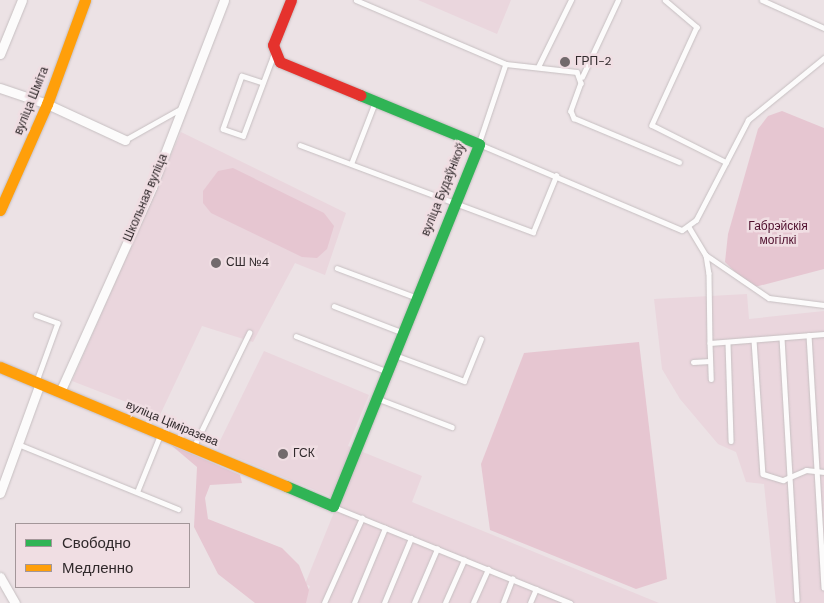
<!DOCTYPE html>
<html>
<head>
<meta charset="utf-8">
<style>
  body { margin:0 }
  #map { position:relative; width:824px; height:603px; overflow:hidden; background:#ece2e5; font-family:"DM Sans",sans-serif }
  div>[style] { position:absolute }
  [style*='--x'] { left:calc(var(--x)*1px); top:calc(var(--y)*1px); width:calc(var(--w)*1px); rotate:calc(var(--a)*1deg) }
  .built>* { inset:0; background:#ead6dd }
  .green>* { inset:0; background:#e6c6d1 }
  .roads { filter:drop-shadow(0 0 1px #c6bfc1) drop-shadow(0 0 1px #c6bfc1) }
  .lane>* { height:4.5px; margin:-2.25px; padding:0 2.25px; transform-origin:2.25px; border-radius:2.25px; background:#fcfbfb }
  .street>* { height:9px; margin:-4.5px; padding:0 4.5px; transform-origin:4.5px; border-radius:4.5px; background:#fcfbfb }
  .fast>* { height:11px; margin:-5.5px; padding:0 5.5px; transform-origin:5.5px; border-radius:5.5px; background:#30b455 }
  .slow>* { height:11px; margin:-5.5px; padding:0 5.5px; transform-origin:5.5px; border-radius:5.5px; background:#ff9f0a }
  .jam>* { height:11px; margin:-5.5px; padding:0 5.5px; transform-origin:5.5px; border-radius:5.5px; background:#e5322d }
  .dots>* { width:14px; height:14px; translate:-50% -50%; box-sizing:border-box; border:2px solid #f0dee3; border-radius:50% }
  span { translate:-50% -50%; white-space:nowrap; text-align:center; line-height:1.15; -webkit-text-stroke:5px #f0dee3; paint-order:stroke }
  .poi-label { font-size:12px; color:#30292b }
  .left { translate:0 -50%; text-align:left }
  .street-label { font-size:12px; color:#30292b }
  .park-label { font-size:12px; color:#4e0e2c }
  .legend { position:absolute; left:15px; top:523px; width:175px; height:65px; box-sizing:border-box; background:#f0dee3; border:1px solid #a39699; margin:0; padding:6px 9px; list-style:none; font-size:15px; color:#30292b }
  .legend li { display:flex; align-items:center; gap:10px; height:25px }
  .legend b { width:25px; border:1px solid #a39699 }
</style>
</head>
<body>
<div id="map">
  <div class="built">
    <i style="clip-path:polygon(418px 0,511px 0,497px 34px)"></i>
    <i style="clip-path:polygon(181px 132px,346px 213px,325px 275px,295px 263px,253px 342px,202px 326px,160px 415px,72px 381px)"></i>
    <i style="clip-path:polygon(747px 294px,749px 319px,824px 311px,824px 603px,776px 603px,764px 484px,746px 482px,736px 452px,718px 444px,680px 399px,662px 369px,654px 299px)"></i>
    <i style="clip-path:polygon(264px 351px,369px 395px,348px 446px,422px 476px,412px 502px,659px 603px,303px 603px,310px 586px,305px 584px,339px 500px,216px 449px)"></i>
  </div>
  <div class="green">
    <i style="clip-path:polygon(782px 111px,824px 128px,824px 269px,751px 288px,725px 262px,728px 234px,758px 129px,768px 116px)"></i>
    <i style="clip-path:polygon(233px 168px,324px 213px,334px 226px,327px 249px,317px 258px,302px 257px,211px 213px,203px 203px,203px 191px,218px 171px)"></i>
    <i style="clip-path:polygon(639px 342px,667px 579px,636px 589px,490px 530px,481px 464px,524px 353px)"></i>
    <i style="clip-path:polygon(171px 445px,240px 475px,242px 483px,210px 485px,205px 498px,208px 519px,282px 548px,299px 565px,309px 590px,306px 603px,255px 603px,218px 574px,194px 527px,197px 467px)"></i>
  </div>
  <div class="roads">
    <div class="lane">
      <i style="--x:356;--y:0;--w:163;--a:23.1"></i>
      <i style="--x:506;--y:64;--w:71;--a:6.4"></i>
      <i style="--x:577;--y:72;--w:12;--a:70"></i>
      <i style="--x:581;--y:83;--w:30;--a:110"></i>
      <i style="--x:571;--y:111;--w:8;--a:67"></i>
      <i style="--x:574;--y:118;--w:114;--a:22.7"></i>
      <i style="--x:665;--y:0;--w:42;--a:40.2"></i>
      <i style="--x:697;--y:27;--w:108;--a:114.7"></i>
      <i style="--x:652;--y:125;--w:83;--a:26.6"></i>
      <i style="--x:762;--y:0;--w:68;--a:24.3"></i>
      <i style="--x:506;--y:64;--w:84;--a:108.6"></i>
      <i style="--x:479;--y:144;--w:220;--a:23"></i>
      <i style="--x:682;--y:230;--w:17;--a:-36"></i>
      <i style="--x:696;--y:220;--w:113;--a:-62.5"></i>
      <i style="--x:748;--y:120;--w:98;--a:-39.2"></i>
      <i style="--x:538;--y:67;--w:75;--a:-63.8"></i>
      <i style="--x:582;--y:77;--w:85;--a:-64.9"></i>
      <i style="--x:263;--y:83;--w:22;--a:-162"></i>
      <i style="--x:242;--y:76;--w:56;--a:109.7"></i>
      <i style="--x:223;--y:129;--w:21;--a:19"></i>
      <i style="--x:243;--y:136;--w:82;--a:-69.4"></i>
      <i style="--x:272;--y:59;--w:6;--a:-72"></i>
      <i style="--x:125;--y:140;--w:65;--a:-29.3"></i>
      <i style="--x:300;--y:145;--w:249;--a:20.5"></i>
      <i style="--x:533;--y:232;--w:61;--a:-67.7"></i>
      <i style="--x:351;--y:164;--w:66;--a:-68.8"></i>
      <i style="--x:689;--y:227;--w:33;--a:59"></i>
      <i style="--x:706;--y:255;--w:18;--a:81"></i>
      <i style="--x:709;--y:273;--w:70;--a:89.2"></i>
      <i style="--x:710;--y:343;--w:114;--a:-4.5"></i>
      <i style="--x:706;--y:255;--w:76;--a:34.3"></i>
      <i style="--x:769;--y:298;--w:55;--a:7.3"></i>
      <i style="--x:337;--y:268;--w:83;--a:20.4"></i>
      <i style="--x:334;--y:306;--w:72;--a:21.2"></i>
      <i style="--x:36;--y:315;--w:23;--a:20"></i>
      <i style="--x:58;--y:323;--w:62;--a:109.9"></i>
      <i style="--x:809;--y:335;--w:253;--a:86.6"></i>
      <i style="--x:296;--y:336;--w:97;--a:21.3"></i>
      <i style="--x:782;--y:338;--w:262;--a:86.7"></i>
      <i style="--x:754;--y:340;--w:134;--a:86.2"></i>
      <i style="--x:763;--y:474;--w:21;--a:17"></i>
      <i style="--x:783;--y:480;--w:25;--a:-23"></i>
      <i style="--x:806;--y:470;--w:18;--a:6"></i>
      <i style="--x:710;--y:343;--w:36;--a:88"></i>
      <i style="--x:728;--y:343;--w:98;--a:88.2"></i>
      <i style="--x:395;--y:355;--w:74;--a:20.6"></i>
      <i style="--x:464;--y:381;--w:45;--a:-68"></i>
      <i style="--x:693;--y:362;--w:17;--a:-3"></i>
      <i style="--x:379;--y:399;--w:78;--a:21"></i>
      <i style="--x:18;--y:444;--w:173;--a:22.1"></i>
      <i style="--x:194;--y:446;--w:126;--a:-64"></i>
      <i style="--x:137;--y:492;--w:61;--a:-68"></i>
      <i style="--x:334;--y:507;--w:255;--a:22.1"></i>
      <i style="--x:324;--y:603;--w:93;--a:-65.9"></i>
      <i style="--x:354;--y:603;--w:81;--a:-67.5"></i>
      <i style="--x:384;--y:603;--w:70;--a:-67.4"></i>
      <i style="--x:414;--y:603;--w:59;--a:-66.9"></i>
      <i style="--x:445;--y:603;--w:47;--a:-66.2"></i>
      <i style="--x:473;--y:603;--w:37;--a:-66"></i>
      <i style="--x:503;--y:603;--w:26;--a:-69"></i>
      <i style="--x:530;--y:603;--w:15;--a:-67"></i>
    </div>
    <div class="street">
      <i style="--x:0;--y:54;--w:58;--a:-67.8"></i>
      <i style="--x:0;--y:88;--w:50;--a:18.8"></i>
      <i style="--x:47;--y:104;--w:86;--a:24.8"></i>
      <i style="--x:60;--y:392;--w:225;--a:-65.8"></i>
      <i style="--x:152;--y:187;--w:200;--a:-68.9"></i>
      <i style="--x:0;--y:493;--w:117;--a:-70"></i>
      <i style="--x:0;--y:577;--w:30;--a:60"></i>
    </div>
    <div class="fast">
      <i style="--x:286;--y:486;--w:51;--a:23.1"></i>
      <i style="--x:333;--y:506;--w:390;--a:-68"></i>
      <i style="--x:479;--y:144;--w:129;--a:-157.6"></i>
    </div>
    <div class="slow">
      <i style="--x:0;--y:210;--w:116;--a:-66.1"></i>
      <i style="--x:47;--y:104;--w:111;--a:-69.9"></i>
      <i style="--x:0;--y:367;--w:310;--a:22.6"></i>
    </div>
    <div class="jam">
      <i style="--x:291;--y:0;--w:48;--a:111.8"></i>
      <i style="--x:273;--y:45;--w:18;--a:68"></i>
      <i style="--x:280;--y:62;--w:87;--a:22.4"></i>
    </div>
  </div>
  <div class="dots">
    <i style="left:565px;top:62px;background:#726a6c"></i>
    <i style="left:216px;top:263px;background:#726a6c"></i>
    <i style="left:283px;top:454px;background:#726a6c"></i>
  </div>
  <div class="poi-label">
    <span class="left" style="left:575px;top:62px">ГРП-2</span>
    <span class="left" style="left:226px;top:263px">СШ №4</span>
    <span class="left" style="left:293px;top:454px">ГСК</span>
  </div>
  <div class="street-label">
    <span style="left:32px;top:101px;rotate:-68deg">вуліца Шміта</span>
    <span style="left:444px;top:190px;rotate:-68deg">вуліца Будаўнікоў</span>
    <span style="left:146px;top:198px;rotate:-67deg">Школьная вуліца</span>
    <span style="left:172px;top:424px;rotate:23deg">вуліца Ціміразева</span>
  </div>
  <div class="park-label">
    <span style="left:778px;top:234px">Габрэйскія<br>могілкі</span>
  </div>
  <ul class="legend">
  <li><b style="height:6px;background:#30b455"></b>Свободно</li>
  <li><b style="height:6px;background:#ff9f0a"></b>Медленно</li>
  </ul>
</div>
</body>
</html>
